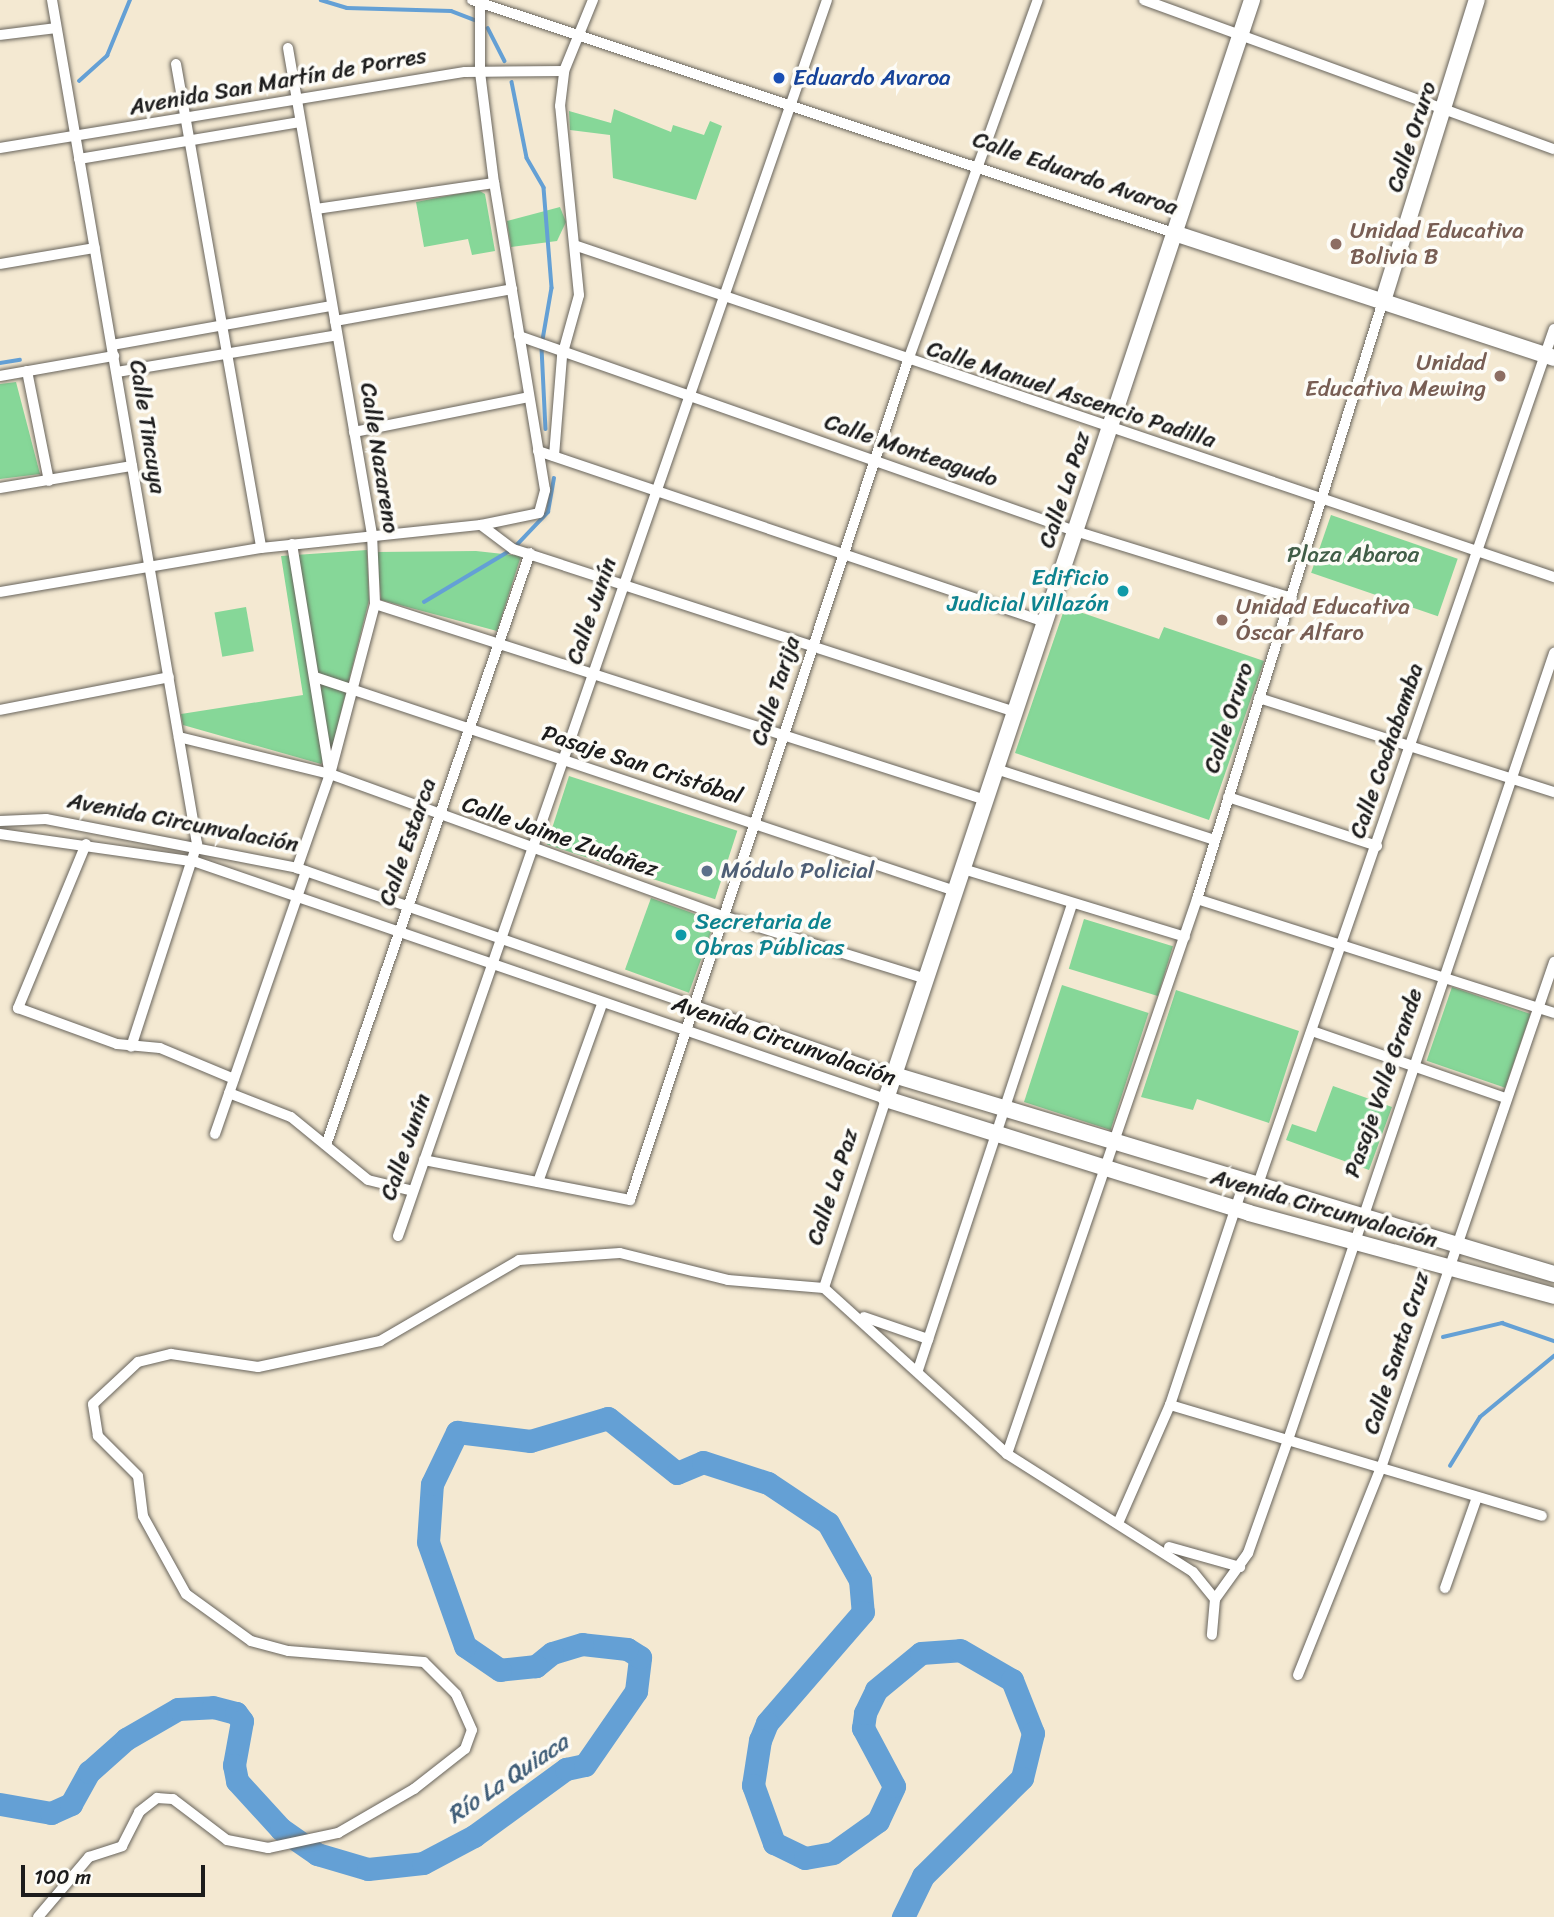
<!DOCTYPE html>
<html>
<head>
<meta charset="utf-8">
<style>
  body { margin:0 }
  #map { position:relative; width:1554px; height:1917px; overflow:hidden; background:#f4e9d2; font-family:Sriracha,sans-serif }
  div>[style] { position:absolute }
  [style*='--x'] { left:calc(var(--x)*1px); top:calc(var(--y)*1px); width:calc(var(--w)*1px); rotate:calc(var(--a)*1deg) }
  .green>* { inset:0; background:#86d798; transform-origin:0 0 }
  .stream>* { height:3.5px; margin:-1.75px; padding:0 1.75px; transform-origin:1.75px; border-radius:1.75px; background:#64a0d5 }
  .river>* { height:23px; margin:-11.5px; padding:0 11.5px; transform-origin:11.5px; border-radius:11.5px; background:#64a0d5 }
  .roads { filter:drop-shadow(0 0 2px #68645c) drop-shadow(0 0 2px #68645c) }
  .street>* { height:10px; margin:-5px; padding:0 5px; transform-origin:5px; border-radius:5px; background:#fff }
  .secondary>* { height:16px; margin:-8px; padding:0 8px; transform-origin:8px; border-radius:8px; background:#fff }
  .dots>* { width:19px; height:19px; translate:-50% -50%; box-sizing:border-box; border:4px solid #fdfcf7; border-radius:50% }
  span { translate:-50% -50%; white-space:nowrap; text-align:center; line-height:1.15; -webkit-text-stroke:7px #fdfcf7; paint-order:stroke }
  .transit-label { font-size:23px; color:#164399 }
  .left { translate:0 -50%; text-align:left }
  .street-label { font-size:23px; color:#1c1c1c }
  .education-label { font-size:23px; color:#785e54 }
  .right { translate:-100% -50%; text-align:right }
  .park-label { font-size:23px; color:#415d47 }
  .culture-label { font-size:23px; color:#0d838f }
  .service-label { font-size:23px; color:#4e5e75 }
  .water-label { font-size:24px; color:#405e78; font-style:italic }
  .scale { position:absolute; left:21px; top:1865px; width:184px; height:32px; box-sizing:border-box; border:4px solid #1c1c1c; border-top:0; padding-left:9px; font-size:21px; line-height:24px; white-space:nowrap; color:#1c1c1c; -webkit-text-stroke:5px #fdfcf7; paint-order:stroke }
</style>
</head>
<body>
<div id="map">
  <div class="green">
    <i style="clip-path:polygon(614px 109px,671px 132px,673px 125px,704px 135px,710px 121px,722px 126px,696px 200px,613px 178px,610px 135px,570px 130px,569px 111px,611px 123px)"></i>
    <i style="clip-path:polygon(478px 190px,485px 194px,495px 251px,472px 255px,468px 239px,424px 247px,416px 202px)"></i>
    <i style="clip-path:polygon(560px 207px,566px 222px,557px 241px,511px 247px,507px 221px)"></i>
    <i style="clip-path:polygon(16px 382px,40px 474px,0 479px,0 384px)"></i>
    <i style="left:1331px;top:515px;width:134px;height:61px;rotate:19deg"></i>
    <i style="clip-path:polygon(367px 550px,369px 600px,332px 748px,321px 764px,183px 725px,181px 714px,303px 695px,281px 556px)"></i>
    <i style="clip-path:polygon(476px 551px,521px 556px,497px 631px,381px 600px,377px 552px)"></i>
    <i style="left:246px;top:607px;width:45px;height:32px;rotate:80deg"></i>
    <i style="clip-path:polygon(1065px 607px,1159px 639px,1164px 627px,1264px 661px,1209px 820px,1015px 753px)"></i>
    <i style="left:569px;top:776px;width:177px;height:72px;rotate:18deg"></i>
    <i style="left:651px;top:898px;width:68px;height:76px;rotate:20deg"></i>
    <i style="left:1084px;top:919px;width:93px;height:52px;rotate:17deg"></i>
    <i style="left:1062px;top:985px;width:91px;height:123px;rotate:18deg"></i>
    <i style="left:1452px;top:987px;width:83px;height:78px;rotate:19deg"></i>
    <i style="clip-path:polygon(1176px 990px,1299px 1031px,1269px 1123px,1197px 1099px,1193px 1110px,1141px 1097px)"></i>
    <i style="clip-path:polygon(1333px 1086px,1392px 1107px,1369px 1170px,1286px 1140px,1292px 1124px,1316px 1132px)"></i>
  </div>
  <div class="stream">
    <i style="--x:321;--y:0;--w:27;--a:17"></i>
    <i style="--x:347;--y:8;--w:104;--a:1.7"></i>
    <i style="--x:451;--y:11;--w:26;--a:21"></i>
    <i style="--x:488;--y:28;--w:37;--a:63"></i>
    <i style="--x:79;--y:81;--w:38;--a:-42"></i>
    <i style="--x:107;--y:56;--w:61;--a:-67.7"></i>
    <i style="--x:512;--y:82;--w:77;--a:78.8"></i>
    <i style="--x:527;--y:158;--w:34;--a:60"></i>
    <i style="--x:544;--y:188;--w:100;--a:85.4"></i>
    <i style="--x:552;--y:288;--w:53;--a:99.8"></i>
    <i style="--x:542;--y:348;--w:81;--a:87.2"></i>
    <i style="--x:0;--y:363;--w:20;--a:-9"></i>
    <i style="--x:424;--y:602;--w:104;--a:-30.8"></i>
    <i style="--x:513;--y:549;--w:51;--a:-46.6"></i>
    <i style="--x:548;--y:512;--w:34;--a:-80"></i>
    <i style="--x:1443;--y:1337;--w:61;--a:-13.3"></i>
    <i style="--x:1502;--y:1323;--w:55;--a:19.1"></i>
    <i style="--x:1450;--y:1466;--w:57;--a:-58.5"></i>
    <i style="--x:1480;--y:1417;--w:96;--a:-39.5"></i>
  </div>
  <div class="river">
    <i style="--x:0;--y:1804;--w:52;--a:10"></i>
    <i style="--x:51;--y:1813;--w:22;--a:-24"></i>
    <i style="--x:71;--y:1804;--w:37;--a:-61"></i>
    <i style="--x:89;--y:1772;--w:50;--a:-41.7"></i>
    <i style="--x:126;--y:1739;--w:60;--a:-30"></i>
    <i style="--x:178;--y:1709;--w:35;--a:-3"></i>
    <i style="--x:213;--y:1707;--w:24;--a:15"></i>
    <i style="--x:236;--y:1713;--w:10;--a:53"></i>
    <i style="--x:242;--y:1721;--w:45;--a:100.3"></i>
    <i style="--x:234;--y:1765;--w:16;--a:79"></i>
    <i style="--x:237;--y:1781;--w:65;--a:47.5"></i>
    <i style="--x:281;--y:1829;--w:44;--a:34.8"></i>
    <i style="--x:317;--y:1854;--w:53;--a:16.4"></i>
    <i style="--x:368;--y:1869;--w:55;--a:-6.2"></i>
    <i style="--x:423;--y:1863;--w:58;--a:-27.9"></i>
    <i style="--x:474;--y:1836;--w:114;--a:-36.1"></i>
    <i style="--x:566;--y:1769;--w:19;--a:-12"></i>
    <i style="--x:585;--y:1765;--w:90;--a:-55.4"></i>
    <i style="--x:636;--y:1691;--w:34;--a:-83"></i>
    <i style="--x:640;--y:1657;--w:15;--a:-148"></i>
    <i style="--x:627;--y:1649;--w:45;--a:-173.7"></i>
    <i style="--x:582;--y:1644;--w:31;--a:163"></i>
    <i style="--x:552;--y:1653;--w:21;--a:141"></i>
    <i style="--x:536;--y:1666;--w:36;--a:174"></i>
    <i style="--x:500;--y:1670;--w:42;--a:-145.6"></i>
    <i style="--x:465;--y:1646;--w:110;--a:-109.6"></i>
    <i style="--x:428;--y:1542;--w:58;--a:-86.1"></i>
    <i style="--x:432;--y:1484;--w:58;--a:-64.3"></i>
    <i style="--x:457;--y:1432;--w:74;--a:7"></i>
    <i style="--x:530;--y:1441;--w:81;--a:-16.4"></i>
    <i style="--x:608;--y:1418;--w:88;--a:38.6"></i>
    <i style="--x:677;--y:1473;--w:28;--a:-23"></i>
    <i style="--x:703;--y:1462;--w:68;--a:17.9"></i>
    <i style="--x:768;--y:1483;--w:72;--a:33.7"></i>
    <i style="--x:828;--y:1523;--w:65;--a:60.7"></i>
    <i style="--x:860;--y:1580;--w:32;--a:85"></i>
    <i style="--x:863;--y:1612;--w:147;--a:130.9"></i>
    <i style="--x:767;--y:1723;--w:18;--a:112"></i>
    <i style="--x:760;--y:1740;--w:46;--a:98.8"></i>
    <i style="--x:753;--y:1785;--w:62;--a:70.1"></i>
    <i style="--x:774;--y:1843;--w:34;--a:26"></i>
    <i style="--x:805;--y:1858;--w:28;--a:-10"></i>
    <i style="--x:833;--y:1853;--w:55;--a:-35.4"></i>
    <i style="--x:878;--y:1821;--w:38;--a:-65"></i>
    <i style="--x:894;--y:1786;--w:66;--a:-118.1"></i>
    <i style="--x:863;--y:1728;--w:15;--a:-82"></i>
    <i style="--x:865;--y:1713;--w:25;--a:-64"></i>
    <i style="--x:876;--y:1690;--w:58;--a:-39.4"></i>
    <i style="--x:921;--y:1653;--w:39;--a:-4"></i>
    <i style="--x:960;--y:1650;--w:60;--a:30"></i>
    <i style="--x:1012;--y:1680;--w:57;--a:68.4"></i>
    <i style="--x:1033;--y:1733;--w:46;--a:103.7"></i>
    <i style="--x:1022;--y:1778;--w:139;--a:135.3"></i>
    <i style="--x:923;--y:1876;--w:46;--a:116"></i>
  </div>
  <div class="roads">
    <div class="street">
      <i style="--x:52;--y:0;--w:856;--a:80.25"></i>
      <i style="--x:197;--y:844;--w:213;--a:108"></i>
      <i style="--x:472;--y:0;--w:740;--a:18.36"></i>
      <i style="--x:1144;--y:0;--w:436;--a:20"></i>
      <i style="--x:0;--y:35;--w:56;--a:-7.1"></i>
      <i style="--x:288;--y:48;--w:493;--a:80.2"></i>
      <i style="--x:372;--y:534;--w:70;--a:87.5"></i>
      <i style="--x:375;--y:604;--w:176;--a:104.8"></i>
      <i style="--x:330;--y:774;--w:100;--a:109.3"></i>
      <i style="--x:176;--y:64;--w:491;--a:80"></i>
      <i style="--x:0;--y:148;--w:471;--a:-9.3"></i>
      <i style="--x:465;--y:72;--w:99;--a:-0.6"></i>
      <i style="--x:79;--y:159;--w:224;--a:-9.5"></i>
      <i style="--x:316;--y:209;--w:180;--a:-8.3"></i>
      <i style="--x:577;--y:246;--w:1032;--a:18.72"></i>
      <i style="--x:0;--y:264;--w:96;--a:-9.6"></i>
      <i style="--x:335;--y:321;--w:180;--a:-10.2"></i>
      <i style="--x:519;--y:336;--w:589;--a:19.33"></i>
      <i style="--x:1075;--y:531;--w:227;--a:17.2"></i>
      <i style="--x:112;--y:345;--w:223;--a:-10.1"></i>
      <i style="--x:27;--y:371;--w:112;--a:78.7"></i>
      <i style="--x:117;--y:372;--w:223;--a:-9.5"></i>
      <i style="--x:0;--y:376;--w:116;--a:-10"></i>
      <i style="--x:354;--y:432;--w:178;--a:-11.3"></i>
      <i style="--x:538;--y:451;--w:535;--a:18.64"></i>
      <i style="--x:554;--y:456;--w:100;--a:-85.4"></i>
      <i style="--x:562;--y:356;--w:63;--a:-74.4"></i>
      <i style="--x:579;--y:295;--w:190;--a:-95.7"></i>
      <i style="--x:560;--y:106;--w:35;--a:-83"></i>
      <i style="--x:564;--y:71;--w:77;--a:-67.8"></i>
      <i style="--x:0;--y:488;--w:134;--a:-9.5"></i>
      <i style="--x:481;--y:525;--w:40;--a:37"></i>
      <i style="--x:513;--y:549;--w:528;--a:17.99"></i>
      <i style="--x:292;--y:544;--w:228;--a:80.7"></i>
      <i style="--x:0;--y:592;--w:265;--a:-9.6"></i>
      <i style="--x:261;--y:548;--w:221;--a:-6"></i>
      <i style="--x:481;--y:525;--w:59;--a:-11.7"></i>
      <i style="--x:539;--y:513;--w:24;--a:-75"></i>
      <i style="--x:545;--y:490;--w:311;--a:-99.4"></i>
      <i style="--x:494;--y:183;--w:112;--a:-97.2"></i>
      <i style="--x:480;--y:72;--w:70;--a:-90"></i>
      <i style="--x:375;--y:604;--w:642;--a:17.79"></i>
      <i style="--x:315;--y:677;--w:675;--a:18.49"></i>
      <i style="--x:1259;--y:698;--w:310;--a:17.7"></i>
      <i style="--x:0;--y:710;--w:172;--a:-11"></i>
      <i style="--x:179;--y:737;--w:155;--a:13.8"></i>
      <i style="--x:330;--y:774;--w:418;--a:19.9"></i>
      <i style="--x:723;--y:916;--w:213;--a:17.2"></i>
      <i style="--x:996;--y:769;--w:229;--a:18"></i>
      <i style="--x:1228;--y:797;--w:157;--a:18.2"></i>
      <i style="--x:0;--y:821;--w:46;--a:-2.5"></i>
      <i style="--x:46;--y:819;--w:256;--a:11"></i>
      <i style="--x:297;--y:868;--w:632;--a:19.12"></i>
      <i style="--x:0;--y:834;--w:198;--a:8.1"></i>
      <i style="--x:196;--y:862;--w:730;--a:18.96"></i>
      <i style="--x:886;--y:1099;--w:199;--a:108.2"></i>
      <i style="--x:86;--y:844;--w:178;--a:112.5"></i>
      <i style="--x:18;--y:1008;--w:105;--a:20"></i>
      <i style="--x:117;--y:1044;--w:43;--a:5.3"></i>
      <i style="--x:160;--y:1048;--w:80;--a:22.7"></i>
      <i style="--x:963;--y:869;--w:232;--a:17"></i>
      <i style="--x:1197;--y:899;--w:375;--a:17.7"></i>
      <i style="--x:1312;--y:1031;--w:205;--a:19.1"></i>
      <i style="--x:229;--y:1093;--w:66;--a:21.2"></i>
      <i style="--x:291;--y:1117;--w:99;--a:39.3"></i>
      <i style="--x:368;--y:1180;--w:46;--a:13.7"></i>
      <i style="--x:215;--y:1134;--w:278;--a:-70.9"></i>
      <i style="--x:326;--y:1145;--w:626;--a:-70.99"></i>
      <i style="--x:424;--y:1160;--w:210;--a:11"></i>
      <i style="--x:630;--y:1200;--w:882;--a:-71.69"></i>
      <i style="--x:907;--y:363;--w:386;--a:-70.2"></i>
      <i style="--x:538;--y:1182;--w:189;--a:-70.2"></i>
      <i style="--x:1257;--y:1187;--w:908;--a:-70.91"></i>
      <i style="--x:398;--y:1236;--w:1308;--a:-70.86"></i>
      <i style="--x:864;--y:1317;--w:68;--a:19"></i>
      <i style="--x:918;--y:1370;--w:491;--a:-71.7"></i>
      <i style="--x:1170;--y:1405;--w:388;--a:16.6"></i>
      <i style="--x:1007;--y:1454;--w:587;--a:-71.1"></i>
      <i style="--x:1197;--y:899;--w:626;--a:-72.72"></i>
      <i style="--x:1119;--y:1521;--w:127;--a:-66.3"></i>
      <i style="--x:1170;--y:1405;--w:234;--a:-71.6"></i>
      <i style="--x:1169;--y:1547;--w:74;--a:15.7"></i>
      <i style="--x:1445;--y:1588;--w:96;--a:-70.6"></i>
      <i style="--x:1215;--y:1599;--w:57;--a:-54.3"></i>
      <i style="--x:1248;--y:1553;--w:123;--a:-70.5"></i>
      <i style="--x:1289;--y:1437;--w:828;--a:-71.32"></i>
      <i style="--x:1298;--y:1675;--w:223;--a:-68.2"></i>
      <i style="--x:1381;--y:1468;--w:535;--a:-71.12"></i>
      <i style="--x:38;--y:1917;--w:79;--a:-49.6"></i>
      <i style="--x:89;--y:1857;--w:35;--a:-18"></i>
      <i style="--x:122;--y:1846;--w:38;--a:-63"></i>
      <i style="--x:139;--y:1812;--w:23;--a:-38"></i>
      <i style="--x:157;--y:1798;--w:16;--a:4"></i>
      <i style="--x:173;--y:1799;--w:68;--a:37.2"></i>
      <i style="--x:227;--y:1840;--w:42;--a:11"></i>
      <i style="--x:268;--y:1848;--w:72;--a:-12.1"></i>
      <i style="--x:338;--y:1833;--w:88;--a:-30.1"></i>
      <i style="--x:414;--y:1789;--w:65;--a:-38.1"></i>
      <i style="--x:465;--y:1749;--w:20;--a:-70"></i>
      <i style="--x:472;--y:1730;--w:39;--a:-114"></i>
      <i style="--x:456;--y:1694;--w:45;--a:-135"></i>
      <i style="--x:424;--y:1662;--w:136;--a:-175.4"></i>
      <i style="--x:288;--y:1651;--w:38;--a:-165"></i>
      <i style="--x:251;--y:1641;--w:80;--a:-144.1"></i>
      <i style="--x:186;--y:1594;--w:89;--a:-118.9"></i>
      <i style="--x:143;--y:1516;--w:40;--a:-97.1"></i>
      <i style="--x:138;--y:1476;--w:57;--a:-135"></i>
      <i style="--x:98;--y:1436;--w:32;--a:-99"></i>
      <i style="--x:93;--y:1404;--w:62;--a:-43"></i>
      <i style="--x:138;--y:1362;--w:34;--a:-14"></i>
      <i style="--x:171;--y:1354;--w:88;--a:8.5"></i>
      <i style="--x:258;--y:1367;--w:125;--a:-12"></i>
      <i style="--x:380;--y:1341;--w:161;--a:-30.2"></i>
      <i style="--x:519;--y:1260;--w:101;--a:-4"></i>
      <i style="--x:620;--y:1253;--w:111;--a:14"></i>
      <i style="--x:728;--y:1280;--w:96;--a:4.8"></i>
      <i style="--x:824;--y:1288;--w:247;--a:42.2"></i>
      <i style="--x:1007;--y:1454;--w:220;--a:32.4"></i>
      <i style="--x:1193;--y:1572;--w:35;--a:51"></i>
      <i style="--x:1215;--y:1599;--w:36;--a:95"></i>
    </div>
    <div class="secondary">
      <i style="--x:1252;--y:0;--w:1158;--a:108.42"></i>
      <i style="--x:886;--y:1099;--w:380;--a:17.4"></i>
      <i style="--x:1249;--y:1213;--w:316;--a:15.2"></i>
      <i style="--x:1174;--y:233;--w:400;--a:18.2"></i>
      <i style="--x:1383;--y:301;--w:315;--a:-72.7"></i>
      <i style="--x:894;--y:1075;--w:689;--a:16.78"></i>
    </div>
  </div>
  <div class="dots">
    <i style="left:779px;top:78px;background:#1a4fb4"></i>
    <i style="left:1336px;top:244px;background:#8d6e63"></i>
    <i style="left:1500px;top:376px;background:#8d6e63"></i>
    <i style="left:1123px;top:591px;background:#0f9aa8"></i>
    <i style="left:1222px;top:620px;background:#8d6e63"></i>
    <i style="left:707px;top:871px;background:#5c6f8a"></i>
    <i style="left:681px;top:935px;background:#0f9aa8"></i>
  </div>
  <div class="transit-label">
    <span class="left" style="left:793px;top:78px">Eduardo Avaroa</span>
  </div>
  <div class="street-label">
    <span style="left:278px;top:82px;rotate:-10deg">Avenida San Martín de Porres</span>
    <span style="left:1412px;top:137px;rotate:-72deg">Calle Oruro</span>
    <span style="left:1075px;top:174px;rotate:19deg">Calle Eduardo Avaroa</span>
    <span style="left:1071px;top:395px;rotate:18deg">Calle Manuel Ascencio Padilla</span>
    <span style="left:147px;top:427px;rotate:81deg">Calle Tincuya</span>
    <span style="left:911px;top:451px;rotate:19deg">Calle Monteagudo</span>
    <span style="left:379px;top:458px;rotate:81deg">Calle Nazareno</span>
    <span style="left:1065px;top:490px;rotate:-72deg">Calle La Paz</span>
    <span style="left:592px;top:611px;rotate:-71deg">Calle Junín</span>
    <span style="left:776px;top:691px;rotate:-72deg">Calle Tarija</span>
    <span style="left:1229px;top:718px;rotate:-72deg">Calle Oruro</span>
    <span style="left:1387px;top:751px;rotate:-71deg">Calle Cochabamba</span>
    <span style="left:642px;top:765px;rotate:18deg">Pasaje San Cristóbal</span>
    <span style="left:183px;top:823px;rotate:11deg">Avenida Circunvalación</span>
    <span style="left:560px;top:837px;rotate:19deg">Calle Jaime Zudañez</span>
    <span style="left:408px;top:842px;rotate:-71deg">Calle Estarca</span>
    <span style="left:784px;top:1041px;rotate:19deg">Avenida Circunvalación</span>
    <span style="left:1384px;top:1083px;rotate:-71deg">Pasaje Valle Grande</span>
    <span style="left:406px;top:1147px;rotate:-71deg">Calle Junín</span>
    <span style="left:833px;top:1187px;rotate:-72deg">Calle La Paz</span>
    <span style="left:1324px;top:1209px;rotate:16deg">Avenida Circunvalación</span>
    <span style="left:1397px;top:1353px;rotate:-72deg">Calle Santa Cruz</span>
  </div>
  <div class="education-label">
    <span class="left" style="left:1350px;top:244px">Unidad Educativa<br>Bolivia B</span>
    <span class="right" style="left:1486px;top:376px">Unidad<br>Educativa Mewing</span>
    <span class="left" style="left:1236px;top:620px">Unidad Educativa<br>Óscar Alfaro</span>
  </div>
  <div class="park-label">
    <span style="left:1353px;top:555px">Plaza Abaroa</span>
  </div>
  <div class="culture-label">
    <span class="right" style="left:1109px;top:591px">Edificio<br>Judicial Villazón</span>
    <span class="left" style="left:695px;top:935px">Secretaria de<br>Obras Públicas</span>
  </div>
  <div class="service-label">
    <span class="left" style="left:721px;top:871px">Módulo Policial</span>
  </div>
  <div class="water-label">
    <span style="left:508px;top:1779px;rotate:-34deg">Río La Quiaca</span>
  </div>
  <div class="scale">100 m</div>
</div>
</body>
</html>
